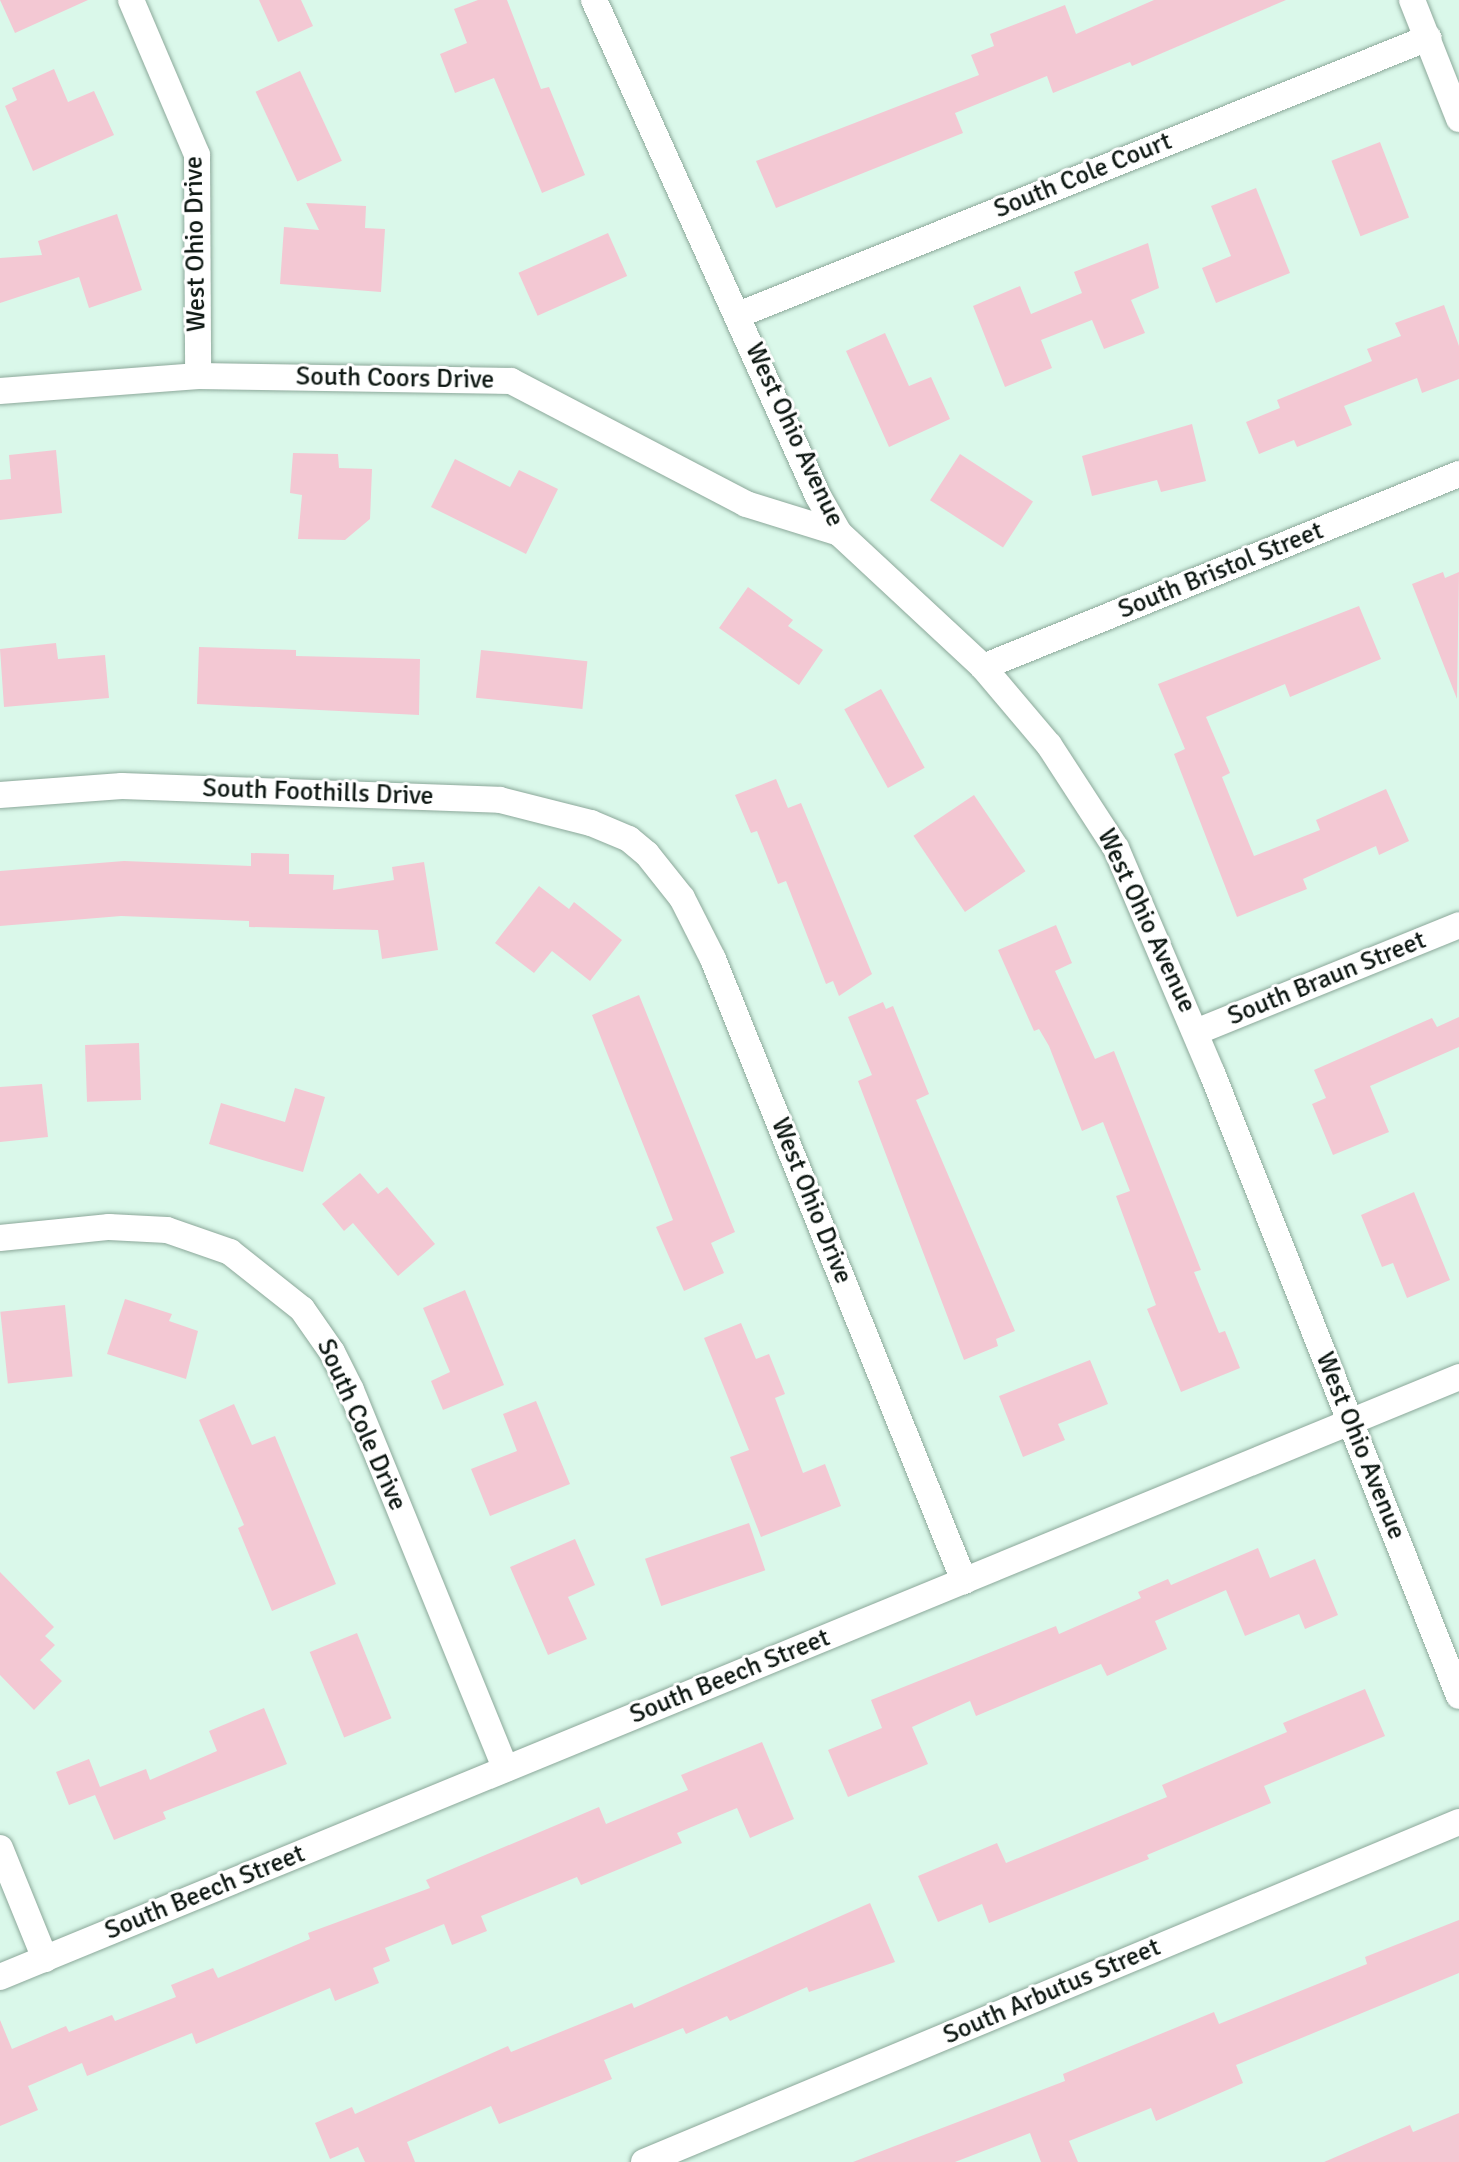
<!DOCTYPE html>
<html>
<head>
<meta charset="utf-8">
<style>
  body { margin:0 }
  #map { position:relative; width:1459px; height:2162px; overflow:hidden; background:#daf8ea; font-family:Signika,sans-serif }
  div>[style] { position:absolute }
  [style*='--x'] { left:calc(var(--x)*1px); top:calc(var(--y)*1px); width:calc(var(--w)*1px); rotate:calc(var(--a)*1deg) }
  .building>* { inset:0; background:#f3c8d3; transform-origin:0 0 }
  .roads { filter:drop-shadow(0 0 2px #8ca89a) drop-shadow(0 0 2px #8ca89a) }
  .street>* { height:26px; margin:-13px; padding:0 13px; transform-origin:13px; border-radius:13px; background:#fff }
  span { translate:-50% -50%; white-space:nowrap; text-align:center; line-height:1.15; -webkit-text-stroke:6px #fff; paint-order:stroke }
  .street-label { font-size:26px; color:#0e1813 }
</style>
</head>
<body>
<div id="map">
  <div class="building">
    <i style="clip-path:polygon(0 0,88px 0,15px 33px)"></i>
    <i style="clip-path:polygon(259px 0,301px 0,313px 26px,278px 42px)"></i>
    <i style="clip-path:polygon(478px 0,507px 0,541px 89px,549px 87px,585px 175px,542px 193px,494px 78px,455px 93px,440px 54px,467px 43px,454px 9px)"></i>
    <i style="clip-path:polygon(1154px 0,1286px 0,1132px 66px,1130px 62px,1053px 93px,1047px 76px,955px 113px,963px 133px,776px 208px,756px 161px,979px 75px,971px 55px,994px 46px,990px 34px,1065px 5px,1076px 34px)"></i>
    <i style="clip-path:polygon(54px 69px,68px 102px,94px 91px,114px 135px,33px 171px,5px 106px,17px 100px,12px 88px)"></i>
    <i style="left:300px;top:71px;width:99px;height:49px;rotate:65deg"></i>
    <i style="left:1380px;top:142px;width:81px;height:52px;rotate:69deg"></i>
    <i style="clip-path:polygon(1256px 188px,1290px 273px,1216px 303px,1202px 268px,1231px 256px,1211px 206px)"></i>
    <i style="clip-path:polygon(306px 203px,366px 206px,365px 228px,385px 229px,381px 292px,280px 284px,284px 227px,319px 230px)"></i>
    <i style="clip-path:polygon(117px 214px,142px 290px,89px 308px,79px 277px,0 303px,0 258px,42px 255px,38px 241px)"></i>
    <i style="left:608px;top:233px;width:47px;height:98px;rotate:66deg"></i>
    <i style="clip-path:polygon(1148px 243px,1159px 288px,1131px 300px,1145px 333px,1104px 349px,1092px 320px,1041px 340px,1052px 368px,1005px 387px,973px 306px,1020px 286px,1031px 314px,1082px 293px,1074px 272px)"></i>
    <i style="clip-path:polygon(1444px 305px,1459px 346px,1459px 379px,1422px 393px,1417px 378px,1344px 406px,1352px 425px,1297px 447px,1294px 440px,1259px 454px,1246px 422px,1280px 408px,1277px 400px,1372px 361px,1367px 349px,1401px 336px,1395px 323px)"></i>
    <i style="clip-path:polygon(885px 333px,909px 386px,931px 377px,950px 419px,889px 447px,846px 351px)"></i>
    <i style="clip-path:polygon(1192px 424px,1206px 481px,1161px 492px,1157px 480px,1092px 496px,1082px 456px)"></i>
    <i style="clip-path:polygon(56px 450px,62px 513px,0 520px,0 480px,11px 479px,9px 455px)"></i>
    <i style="clip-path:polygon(293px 453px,338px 454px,339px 468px,372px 469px,370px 519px,345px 540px,298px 539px,302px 495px,290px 493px)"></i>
    <i style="left:960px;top:454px;width:87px;height:55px;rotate:33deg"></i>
    <i style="clip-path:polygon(455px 459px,510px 487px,519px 470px,558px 489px,526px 554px,431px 507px)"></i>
    <i style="clip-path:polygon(1443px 572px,1445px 578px,1459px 572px,1457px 699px,1412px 584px)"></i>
    <i style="clip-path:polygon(748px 587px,793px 620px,788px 626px,823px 650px,799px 685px,719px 628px)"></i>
    <i style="clip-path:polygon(1359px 606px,1381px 659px,1290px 697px,1285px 684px,1206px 717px,1230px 773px,1222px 777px,1254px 856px,1320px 830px,1316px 820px,1386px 789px,1409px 841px,1379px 855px,1376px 846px,1303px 879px,1307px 889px,1237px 917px,1174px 754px,1185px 749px,1158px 684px)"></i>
    <i style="clip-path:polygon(56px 643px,58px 659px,105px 655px,109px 698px,4px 707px,0 649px)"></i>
    <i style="clip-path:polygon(199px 647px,296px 650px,296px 656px,420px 659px,419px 715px,197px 704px)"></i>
    <i style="left:481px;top:650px;width:107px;height:48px;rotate:6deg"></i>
    <i style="left:881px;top:689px;width:90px;height:42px;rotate:61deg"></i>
    <i style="clip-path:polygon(776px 779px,788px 808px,801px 803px,872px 974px,839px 996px,833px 981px,826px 984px,786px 881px,778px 884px,757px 831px,751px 833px,735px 795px)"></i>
    <i style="left:974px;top:795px;width:92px;height:73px;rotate:56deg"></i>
    <i style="clip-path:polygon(251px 853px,289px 854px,289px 874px,334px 875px,333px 890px,394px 880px,392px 867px,424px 862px,438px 950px,382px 959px,378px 930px,249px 927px,249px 921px,121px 916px,0 926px,0 871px,124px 861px,251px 866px)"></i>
    <i style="clip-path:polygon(539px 886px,569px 909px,574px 902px,622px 940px,590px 981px,552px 951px,534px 973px,495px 943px)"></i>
    <i style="clip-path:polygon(1056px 925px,1072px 963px,1055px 971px,1095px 1059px,1114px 1051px,1201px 1270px,1194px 1272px,1219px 1333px,1225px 1331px,1240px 1368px,1181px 1392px,1147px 1309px,1156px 1305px,1116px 1196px,1130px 1191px,1103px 1122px,1082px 1131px,1049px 1046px,1039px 1029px,1034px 1031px,998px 950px)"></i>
    <i style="clip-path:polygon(639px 995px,735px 1232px,711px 1243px,724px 1273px,684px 1291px,656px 1227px,673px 1220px,592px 1015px)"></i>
    <i style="clip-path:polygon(883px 1002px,886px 1009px,893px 1006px,929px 1094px,916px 1100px,1015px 1331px,996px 1339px,998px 1346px,964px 1360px,858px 1081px,872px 1075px,848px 1017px)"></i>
    <i style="clip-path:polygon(1459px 1017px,1459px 1047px,1370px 1086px,1389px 1132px,1333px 1155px,1312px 1104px,1326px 1098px,1314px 1070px,1432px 1018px,1437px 1027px)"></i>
    <i style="left:139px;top:1043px;width:57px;height:54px;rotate:88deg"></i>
    <i style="clip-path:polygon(42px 1084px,48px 1137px,0 1142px,0 1087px)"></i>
    <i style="clip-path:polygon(295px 1088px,325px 1097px,303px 1172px,209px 1144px,221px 1103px,285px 1122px)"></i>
    <i style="clip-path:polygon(360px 1173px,378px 1194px,387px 1187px,435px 1244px,398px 1276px,353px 1223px,344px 1231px,322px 1204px)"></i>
    <i style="clip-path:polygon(1414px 1192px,1450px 1280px,1407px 1298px,1393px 1263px,1382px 1267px,1361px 1215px)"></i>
    <i style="clip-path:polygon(465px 1290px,504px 1385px,443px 1410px,431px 1381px,450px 1372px,423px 1308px)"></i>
    <i style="clip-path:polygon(125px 1299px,172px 1314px,169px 1321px,198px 1331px,186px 1379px,107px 1354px)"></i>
    <i style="left:65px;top:1305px;width:72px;height:65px;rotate:84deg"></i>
    <i style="clip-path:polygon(741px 1323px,756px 1359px,769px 1354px,785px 1394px,775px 1398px,803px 1473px,825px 1464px,841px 1506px,761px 1537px,730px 1457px,749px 1450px,704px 1338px)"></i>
    <i style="clip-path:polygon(1090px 1360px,1108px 1404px,1058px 1424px,1065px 1440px,1023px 1457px,999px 1396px)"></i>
    <i style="clip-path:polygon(536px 1401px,570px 1484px,490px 1516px,471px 1469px,517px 1451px,503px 1414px)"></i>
    <i style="clip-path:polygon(234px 1404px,252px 1445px,275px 1436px,336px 1584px,272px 1611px,238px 1528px,244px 1525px,199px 1420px)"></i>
    <i style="left:749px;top:1523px;width:50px;height:110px;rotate:71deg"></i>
    <i style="clip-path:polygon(575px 1539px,595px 1585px,568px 1597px,587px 1639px,548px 1655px,510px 1567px)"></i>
    <i style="clip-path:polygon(1258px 1548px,1270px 1578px,1315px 1559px,1338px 1615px,1305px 1629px,1299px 1614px,1245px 1636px,1226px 1590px,1155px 1621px,1167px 1649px,1107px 1676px,1101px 1664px,976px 1716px,970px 1701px,912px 1727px,928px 1764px,848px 1797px,828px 1750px,882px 1728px,871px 1700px,1056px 1626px,1059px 1634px,1141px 1598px,1138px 1592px,1168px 1579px,1171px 1585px)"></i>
    <i style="clip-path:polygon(0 1572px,54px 1627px,45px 1636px,55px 1645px,40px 1660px,62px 1681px,34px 1710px,0 1675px)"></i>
    <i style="left:357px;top:1633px;width:92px;height:51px;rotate:68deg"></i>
    <i style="clip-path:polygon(1365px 1689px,1385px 1736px,1264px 1786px,1271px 1803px,1147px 1855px,1149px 1859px,989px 1923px,982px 1904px,938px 1922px,918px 1876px,997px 1843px,1006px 1863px,1167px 1797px,1162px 1785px,1287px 1732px,1283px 1723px)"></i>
    <i style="clip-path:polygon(264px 1708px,287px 1764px,163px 1812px,166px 1819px,114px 1840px,95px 1795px,69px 1805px,56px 1772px,89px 1759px,100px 1787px,146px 1769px,150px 1780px,217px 1751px,209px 1731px)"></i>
    <i style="clip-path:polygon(762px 1742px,794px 1819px,750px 1838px,737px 1808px,677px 1833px,682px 1843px,581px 1885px,577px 1877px,481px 1916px,487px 1931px,452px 1945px,444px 1924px,385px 1948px,390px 1961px,373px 1968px,379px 1983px,335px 2001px,330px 1988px,196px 2044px,192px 2033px,87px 2076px,82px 2063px,28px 2086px,38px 2110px,0 2126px,0 2020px,12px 2049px,66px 2026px,69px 2032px,112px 2015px,115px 2021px,176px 1997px,171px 1985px,213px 1968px,218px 1978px,310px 1939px,308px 1933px,430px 1888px,426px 1880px,599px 1807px,606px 1824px,688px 1790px,681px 1775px)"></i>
    <i style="clip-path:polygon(870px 1903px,895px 1962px,809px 1992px,807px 1987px,730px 2021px,727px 2016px,686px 2034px,683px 2028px,604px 2060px,612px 2079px,499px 2124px,491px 2106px,407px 2142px,415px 2162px,365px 2162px,358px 2147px,330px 2159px,315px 2123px,352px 2107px,355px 2114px,508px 2046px,511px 2052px,632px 2003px,634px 2008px)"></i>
    <i style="clip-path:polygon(1459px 1920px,1459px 1973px,1236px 2065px,1243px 2083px,1186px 2108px,1156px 2121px,1151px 2108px,1069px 2141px,1078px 2162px,1041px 2162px,1030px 2133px,955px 2162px,853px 2162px,1065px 2081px,1063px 2074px,1214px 2012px,1219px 2024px,1367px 1964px,1365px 1957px)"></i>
    <i style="clip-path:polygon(1459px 2113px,1459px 2162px,1324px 2162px,1410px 2125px,1413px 2132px)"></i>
  </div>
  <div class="roads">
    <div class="street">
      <i style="--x:131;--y:0;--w:168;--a:66.9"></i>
      <i style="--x:197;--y:155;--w:221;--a:89.7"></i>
      <i style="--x:594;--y:0;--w:544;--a:65.7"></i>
      <i style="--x:818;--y:496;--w:43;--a:60.4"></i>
      <i style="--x:839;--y:533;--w:197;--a:42.9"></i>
      <i style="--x:983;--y:667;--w:102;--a:49.8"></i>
      <i style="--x:1049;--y:745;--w:123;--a:57"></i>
      <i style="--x:1116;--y:848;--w:245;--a:66.9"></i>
      <i style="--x:1212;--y:1073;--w:670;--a:68.37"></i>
      <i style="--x:1412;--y:0;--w:128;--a:68.4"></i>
      <i style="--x:738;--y:315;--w:744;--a:-21.87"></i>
      <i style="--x:0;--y:391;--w:199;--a:-4.3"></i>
      <i style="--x:198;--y:376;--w:313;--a:0.9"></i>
      <i style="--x:511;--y:381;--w:265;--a:27.6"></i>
      <i style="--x:746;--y:504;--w:97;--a:17.3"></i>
      <i style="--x:983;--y:667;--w:514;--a:-22.07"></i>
      <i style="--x:0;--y:795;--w:122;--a:-4.2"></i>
      <i style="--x:122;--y:786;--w:378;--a:2.1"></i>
      <i style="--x:500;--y:800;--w:94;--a:14.2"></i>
      <i style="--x:591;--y:823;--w:41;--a:22.8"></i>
      <i style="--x:629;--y:839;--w:23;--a:40"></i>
      <i style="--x:647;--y:854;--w:56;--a:51.5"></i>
      <i style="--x:682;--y:898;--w:68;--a:63.1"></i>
      <i style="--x:713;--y:959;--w:671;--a:68.02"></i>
      <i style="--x:1196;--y:1032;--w:284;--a:-22.1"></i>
      <i style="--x:0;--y:1238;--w:110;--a:-5.8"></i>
      <i style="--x:109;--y:1227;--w:58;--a:3"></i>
      <i style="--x:167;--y:1230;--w:67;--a:19.2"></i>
      <i style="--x:230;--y:1252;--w:92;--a:38.4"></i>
      <i style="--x:302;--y:1309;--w:52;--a:55.1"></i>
      <i style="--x:332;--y:1352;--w:42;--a:63.4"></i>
      <i style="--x:351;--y:1390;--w:409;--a:67.8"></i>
      <i style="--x:0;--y:1848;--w:120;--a:67.9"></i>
      <i style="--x:0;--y:1977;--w:1578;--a:-22.35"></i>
      <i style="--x:644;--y:2162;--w:883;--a:-22.64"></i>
    </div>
  </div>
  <div class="street-label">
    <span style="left:1083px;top:176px;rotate:-22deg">South Cole Court</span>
    <span style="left:196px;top:244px;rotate:-91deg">West Ohio Drive</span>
    <span style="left:395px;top:379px;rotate:1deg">South Coors Drive</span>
    <span style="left:794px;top:435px;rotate:65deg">West Ohio Avenue</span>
    <span style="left:1221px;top:571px;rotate:-22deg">South Bristol Street</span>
    <span style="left:318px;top:793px;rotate:2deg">South Foothills Drive</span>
    <span style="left:1146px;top:921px;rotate:65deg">West Ohio Avenue</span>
    <span style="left:1327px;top:979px;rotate:-22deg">South Braun Street</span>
    <span style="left:811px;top:1201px;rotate:68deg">West Ohio Drive</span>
    <span style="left:361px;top:1425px;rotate:66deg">South Cole Drive</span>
    <span style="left:1360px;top:1446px;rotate:68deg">West Ohio Avenue</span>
    <span style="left:730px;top:1677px;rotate:-22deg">South Beech Street</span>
    <span style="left:205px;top:1893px;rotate:-22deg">South Beech Street</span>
    <span style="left:1052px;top:1992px;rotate:-23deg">South Arbutus Street</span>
  </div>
</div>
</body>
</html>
